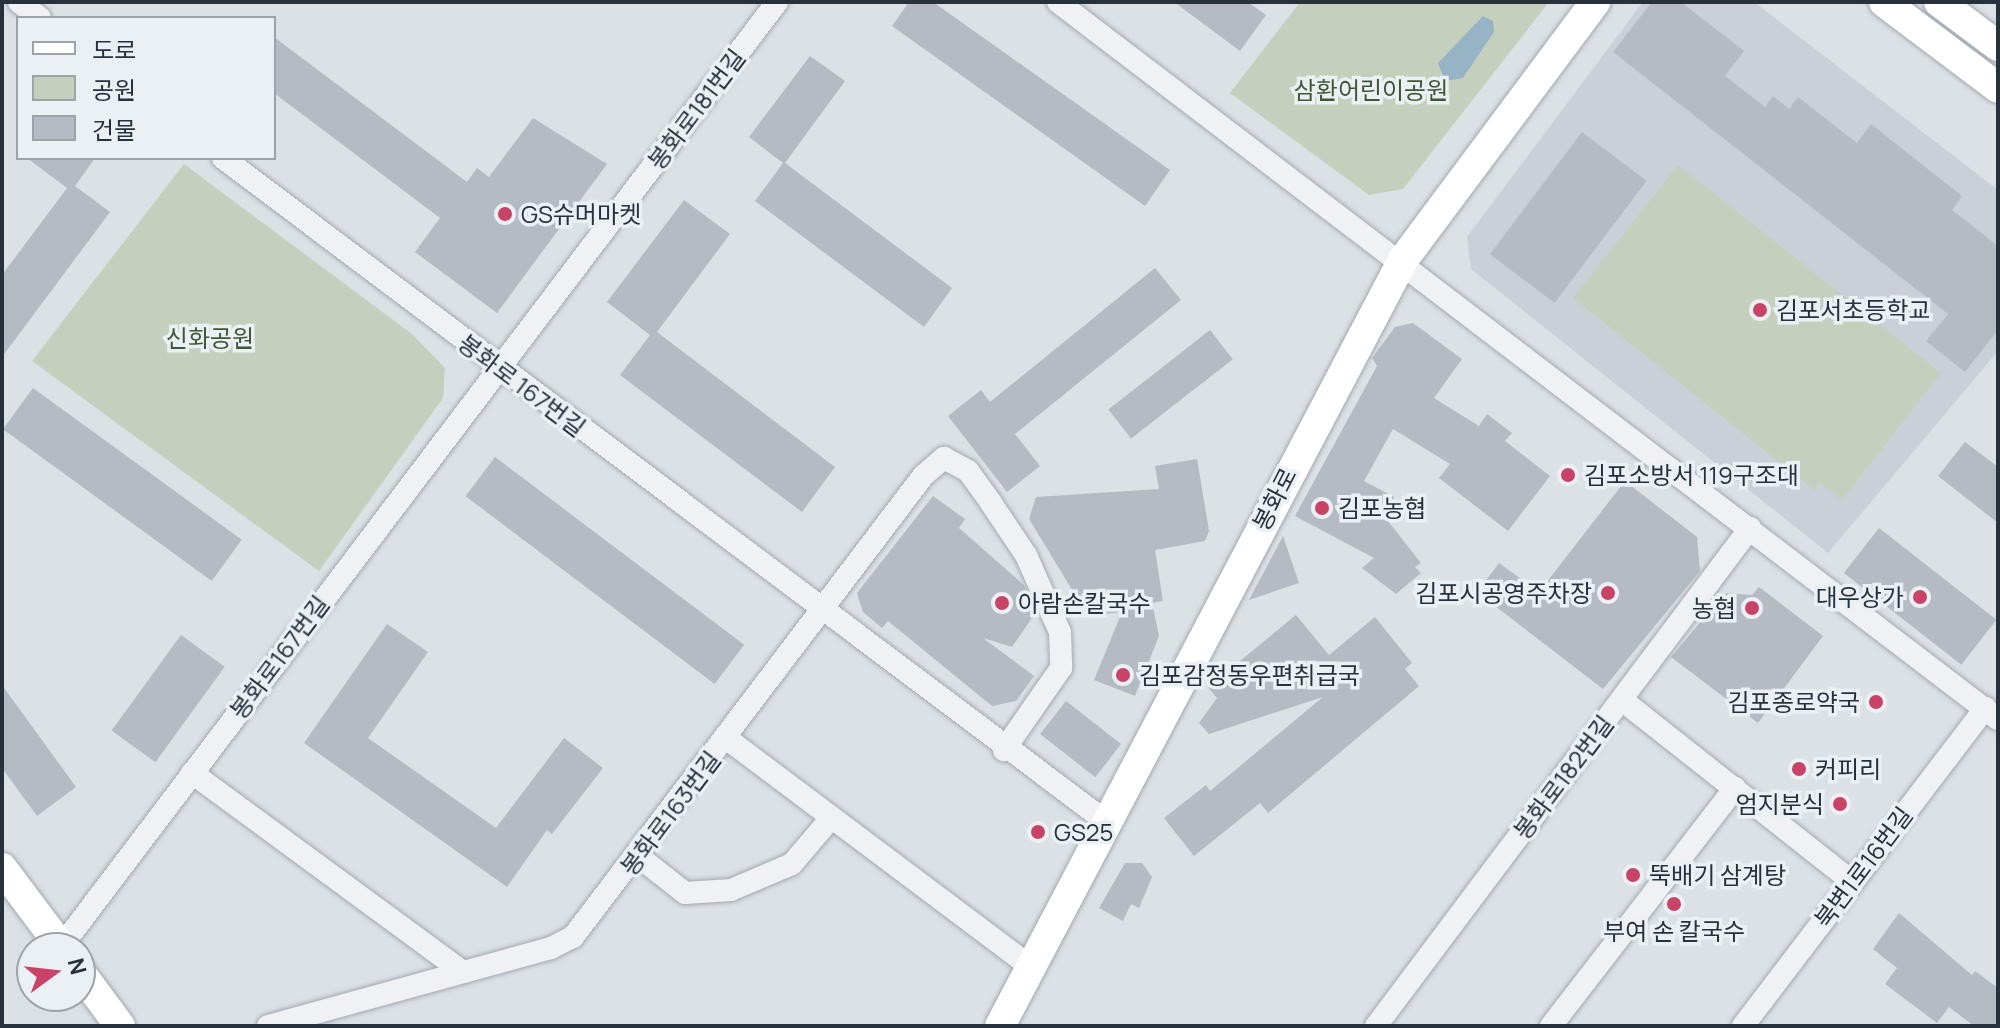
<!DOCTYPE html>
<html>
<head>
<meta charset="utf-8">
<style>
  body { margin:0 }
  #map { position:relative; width:2000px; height:1028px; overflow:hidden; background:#dce1e6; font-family:Manrope,"Noto Sans KR",sans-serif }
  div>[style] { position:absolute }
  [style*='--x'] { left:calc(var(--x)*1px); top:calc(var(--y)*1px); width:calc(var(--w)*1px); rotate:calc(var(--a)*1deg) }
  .built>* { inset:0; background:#cad0d8 }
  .green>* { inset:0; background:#c4d0bd }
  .water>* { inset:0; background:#97b3c6 }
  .building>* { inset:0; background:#b4bbc2; transform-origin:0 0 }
  .roads { filter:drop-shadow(0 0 2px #a2a9b0) drop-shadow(0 0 2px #a2a9b0) }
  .street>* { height:22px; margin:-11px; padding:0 11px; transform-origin:11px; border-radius:11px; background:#eff1f4 }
  .secondary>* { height:30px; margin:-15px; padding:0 15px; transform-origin:15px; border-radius:15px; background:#fff }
  .dots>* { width:22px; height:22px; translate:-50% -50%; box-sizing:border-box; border:4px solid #ebf0f4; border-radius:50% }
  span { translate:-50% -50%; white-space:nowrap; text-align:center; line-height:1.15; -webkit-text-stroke:7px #ebf0f4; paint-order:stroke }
  .park-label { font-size:24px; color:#3f5734 }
  .street-label { font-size:24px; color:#26313c }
  .poi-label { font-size:24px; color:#26313c }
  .left { translate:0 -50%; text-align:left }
  .right { translate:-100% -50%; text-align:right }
  .frame { position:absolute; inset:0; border:4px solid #26313c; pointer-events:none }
  .legend { position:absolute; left:16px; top:16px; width:260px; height:144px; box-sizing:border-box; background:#ebf0f4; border:2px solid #9ca4aa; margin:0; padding:10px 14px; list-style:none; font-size:24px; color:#26313c }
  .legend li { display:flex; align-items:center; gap:16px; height:40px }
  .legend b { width:40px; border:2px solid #9ca4aa }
  .north { position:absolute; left:16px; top:932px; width:80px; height:80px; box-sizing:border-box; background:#ebf0f4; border:2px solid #9ca4aa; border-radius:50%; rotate:75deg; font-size:22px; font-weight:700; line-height:32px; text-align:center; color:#26313c }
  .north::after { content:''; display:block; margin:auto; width:28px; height:36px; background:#c94367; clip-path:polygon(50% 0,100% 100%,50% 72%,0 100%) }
</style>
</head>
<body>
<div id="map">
  <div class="built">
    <i style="clip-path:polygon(1643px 2px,1754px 2px,1998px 190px,1998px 351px,1828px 553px,1471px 269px,1467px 237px)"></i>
  </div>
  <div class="green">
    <i style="clip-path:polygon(1300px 2px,1549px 2px,1403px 189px,1369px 195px,1230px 93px)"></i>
    <i style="clip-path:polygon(184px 164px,412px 334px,445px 368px,443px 398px,319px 571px,32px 361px)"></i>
    <i style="clip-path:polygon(1678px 165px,1941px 373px,1842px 500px,1820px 483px,1814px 490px,1573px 298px)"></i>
  </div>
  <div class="water">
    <i style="clip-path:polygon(1483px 16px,1493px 21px,1494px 32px,1463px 78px,1445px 81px,1438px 63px)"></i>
  </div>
  <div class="building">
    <i style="clip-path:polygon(909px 2px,933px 2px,1170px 170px,1145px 206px,892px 26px)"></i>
    <i style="clip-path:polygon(1174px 2px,1248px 2px,1266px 15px,1240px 51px)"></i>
    <i style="clip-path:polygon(1652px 2px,1681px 2px,1744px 51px,1725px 76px,1765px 107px,1773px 96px,1789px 109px,1798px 97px,1857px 143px,1871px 124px,1962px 196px,1952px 210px,1998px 246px,1998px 330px,1965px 372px,1926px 341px,1948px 314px,1613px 52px)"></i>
    <i style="clip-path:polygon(274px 37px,467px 182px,477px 168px,489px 177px,533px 118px,607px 164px,497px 313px,415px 252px,440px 218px,274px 93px)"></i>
    <i style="clip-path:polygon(810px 56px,845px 81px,785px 163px,952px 288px,924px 327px,755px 201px,783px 163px,749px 137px)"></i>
    <i style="left:1582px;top:132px;width:81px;height:153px;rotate:37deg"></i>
    <i style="clip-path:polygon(27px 158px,95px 158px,75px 186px,110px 212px,2px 357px,2px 275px,67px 188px)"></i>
    <i style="clip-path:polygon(684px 200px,730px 234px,657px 332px,835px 467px,802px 512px,620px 375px,650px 335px,607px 302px)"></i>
    <i style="clip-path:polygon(1155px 268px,1181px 300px,1015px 434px,1040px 466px,1007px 492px,948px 416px,981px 390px,990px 402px)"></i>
    <i style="clip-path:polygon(1413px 323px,1462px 359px,1434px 398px,1479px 426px,1487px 414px,1512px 433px,1505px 441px,1550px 476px,1508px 531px,1439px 478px,1450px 464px,1393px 429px,1364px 481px,1394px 497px,1384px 516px,1421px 563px,1415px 567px,1421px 573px,1396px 594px,1362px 568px,1374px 558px,1295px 516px,1377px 366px,1372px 358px,1395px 327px)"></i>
    <i style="left:1210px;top:330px;width:37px;height:129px;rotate:52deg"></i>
    <i style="left:33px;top:388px;width:258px;height:51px;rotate:36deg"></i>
    <i style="clip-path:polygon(1965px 442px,1998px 467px,1998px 523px,1938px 476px)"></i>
    <i style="left:495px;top:457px;width:312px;height:49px;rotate:37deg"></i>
    <i style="clip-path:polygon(1197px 459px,1209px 531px,1205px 541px,1155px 550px,1163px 601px,1152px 603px,1159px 636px,1135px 696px,1094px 680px,1122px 612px,1088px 616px,1029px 519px,1036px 497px,1159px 489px,1155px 466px)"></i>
    <i style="clip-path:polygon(1625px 481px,1697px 537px,1700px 571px,1603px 689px,1477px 592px,1499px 563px,1539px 592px)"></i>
    <i style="clip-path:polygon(933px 496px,965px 519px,959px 528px,1024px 585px,1036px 612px,1012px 647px,983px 638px,1034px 676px,1016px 701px,992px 706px,888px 621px,882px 628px,863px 612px,857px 593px)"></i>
    <i style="left:1879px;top:528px;width:149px;height:57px;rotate:38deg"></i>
    <i style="clip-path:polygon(1283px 536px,1299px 583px,1249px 600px)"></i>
    <i style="clip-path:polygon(1759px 587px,1823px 636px,1758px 723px,1671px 657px,1725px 593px,1752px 595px)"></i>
    <i style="clip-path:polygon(1296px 615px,1329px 655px,1375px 617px,1412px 663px,1405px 669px,1419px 686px,1268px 813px,1260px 803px,1194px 856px,1164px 818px,1206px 785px,1210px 791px,1323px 697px,1209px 734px,1199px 723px,1217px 698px,1208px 687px)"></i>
    <i style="clip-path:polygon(387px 624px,428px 652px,368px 738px,496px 828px,564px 738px,603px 768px,552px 834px,547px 830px,507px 887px,304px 743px)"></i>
    <i style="left:181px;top:635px;width:54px;height:118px;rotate:36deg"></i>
    <i style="clip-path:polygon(2px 685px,76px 787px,37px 816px,2px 768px)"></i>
    <i style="left:1066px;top:701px;width:70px;height:42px;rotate:38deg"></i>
    <i style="clip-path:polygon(1125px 863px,1142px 863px,1152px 877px,1139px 908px,1131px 904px,1123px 921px,1099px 908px)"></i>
    <i style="clip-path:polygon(1899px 913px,1972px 975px,1975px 971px,1998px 988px,1998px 1026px,1974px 1026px,1949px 1007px,1937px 1023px,1885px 984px,1897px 968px,1873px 949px)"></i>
  </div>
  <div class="roads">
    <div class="street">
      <i style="--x:19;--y:2;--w:26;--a:37"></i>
      <i style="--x:1058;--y:2;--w:1182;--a:37.34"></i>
      <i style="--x:223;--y:158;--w:1107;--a:36.92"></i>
      <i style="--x:1622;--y:700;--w:292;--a:38.3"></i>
      <i style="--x:726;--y:738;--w:381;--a:36.9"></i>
      <i style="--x:192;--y:773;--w:336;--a:36.3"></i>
      <i style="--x:638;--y:856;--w:60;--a:38.2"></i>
      <i style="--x:685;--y:893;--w:46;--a:-3.7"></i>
      <i style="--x:731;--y:890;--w:66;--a:-23.1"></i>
      <i style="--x:792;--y:864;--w:60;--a:-49.7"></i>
      <i style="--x:61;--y:947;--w:1186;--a:-52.85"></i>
      <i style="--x:268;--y:1026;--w:294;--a:-15.4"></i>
      <i style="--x:551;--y:948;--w:25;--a:-27"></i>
      <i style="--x:573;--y:937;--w:579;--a:-52.79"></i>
      <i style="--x:923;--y:476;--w:28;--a:-41"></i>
      <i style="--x:944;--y:458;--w:27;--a:28"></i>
      <i style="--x:968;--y:471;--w:39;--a:54"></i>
      <i style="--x:991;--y:503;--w:63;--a:56.1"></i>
      <i style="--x:1026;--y:555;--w:84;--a:66.2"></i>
      <i style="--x:1060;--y:632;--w:36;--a:88"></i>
      <i style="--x:1061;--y:668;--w:100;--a:124.8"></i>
      <i style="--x:1376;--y:1026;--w:623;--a:-53.09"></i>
      <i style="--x:1551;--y:1026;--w:301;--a:-52.3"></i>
      <i style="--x:1743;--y:1026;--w:400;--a:-52.7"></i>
    </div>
    <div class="secondary">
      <i style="--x:1884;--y:2;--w:143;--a:37"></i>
      <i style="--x:1939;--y:2;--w:74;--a:36.7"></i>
      <i style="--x:2;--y:868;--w:100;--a:53.1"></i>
      <i style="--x:80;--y:972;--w:67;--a:53.5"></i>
      <i style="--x:1000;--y:1026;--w:866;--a:-62.25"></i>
      <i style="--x:1403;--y:260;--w:322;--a:-53.3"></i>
    </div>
  </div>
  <div class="dots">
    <i style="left:505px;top:214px;background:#c94367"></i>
    <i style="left:1760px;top:310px;background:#c94367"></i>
    <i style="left:1568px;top:475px;background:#c94367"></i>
    <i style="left:1322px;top:508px;background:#c94367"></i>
    <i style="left:1608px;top:593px;background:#c94367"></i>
    <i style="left:1920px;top:597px;background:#c94367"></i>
    <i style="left:1002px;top:603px;background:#c94367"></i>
    <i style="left:1752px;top:608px;background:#c94367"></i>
    <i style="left:1123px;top:675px;background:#c94367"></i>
    <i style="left:1876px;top:702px;background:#c94367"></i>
    <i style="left:1799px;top:769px;background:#c94367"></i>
    <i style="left:1840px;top:804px;background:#c94367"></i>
    <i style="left:1038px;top:832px;background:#c94367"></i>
    <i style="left:1633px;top:875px;background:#c94367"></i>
    <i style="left:1674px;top:904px;background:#c94367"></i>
  </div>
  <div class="park-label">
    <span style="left:1371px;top:90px">삼환어린이공원</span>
    <span style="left:210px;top:338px">신화공원</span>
  </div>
  <div class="street-label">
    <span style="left:696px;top:109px;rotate:-53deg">봉화로181번길</span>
    <span style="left:522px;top:385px;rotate:37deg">봉화로 167번길</span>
    <span style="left:1274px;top:499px;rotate:-63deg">봉화로</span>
    <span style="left:279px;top:657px;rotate:-53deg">봉화로167번길</span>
    <span style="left:1563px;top:777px;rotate:-53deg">봉화로182번길</span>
    <span style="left:670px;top:813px;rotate:-53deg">봉화로163번길</span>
    <span style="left:1863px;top:867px;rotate:-53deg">북변1로16번길</span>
  </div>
  <div class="poi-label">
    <span class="left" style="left:521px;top:214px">GS슈머마켓</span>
    <span class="left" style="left:1776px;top:310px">김포서초등학교</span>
    <span class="left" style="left:1584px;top:475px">김포소방서 119구조대</span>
    <span class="left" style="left:1338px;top:508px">김포농협</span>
    <span class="right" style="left:1592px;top:593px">김포시공영주차장</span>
    <span class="right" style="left:1904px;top:597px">대우상가</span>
    <span class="left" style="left:1018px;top:603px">아람손칼국수</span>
    <span class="right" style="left:1736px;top:608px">농협</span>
    <span class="left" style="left:1139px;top:675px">김포감정동우편취급국</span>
    <span class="right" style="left:1860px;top:702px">김포종로약국</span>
    <span class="left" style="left:1815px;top:769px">커피리</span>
    <span class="right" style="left:1824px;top:804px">엄지분식</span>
    <span class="left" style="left:1054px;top:832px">GS25</span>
    <span class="left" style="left:1649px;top:875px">뚝배기 삼계탕</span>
    <span style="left:1674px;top:931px">부여 손 칼국수</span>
  </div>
  <div class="frame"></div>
  <ul class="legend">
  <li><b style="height:10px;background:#fff"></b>도로</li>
  <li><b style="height:22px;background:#c4d0bd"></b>공원</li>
  <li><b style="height:22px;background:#b4bbc2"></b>건물</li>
  </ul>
  <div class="north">N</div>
</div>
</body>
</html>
